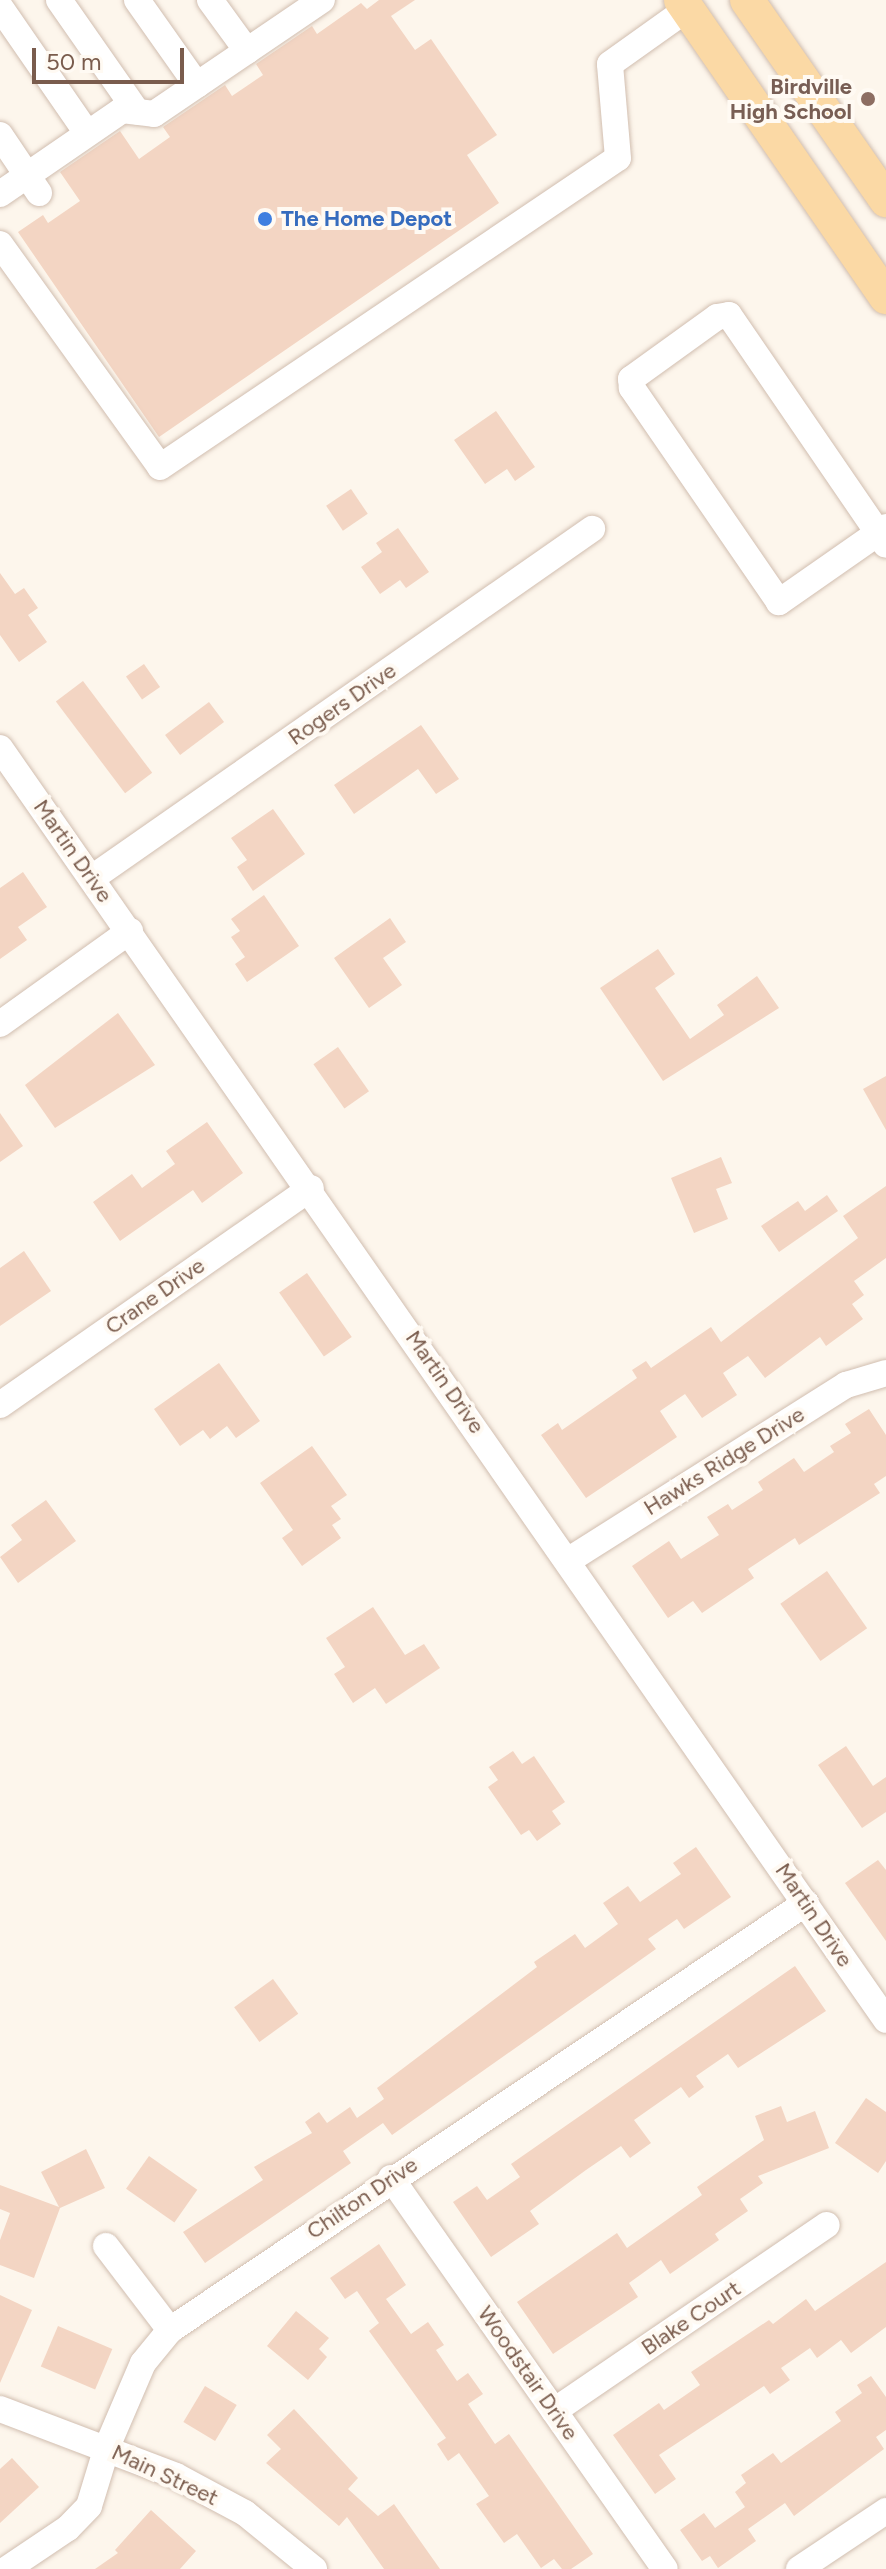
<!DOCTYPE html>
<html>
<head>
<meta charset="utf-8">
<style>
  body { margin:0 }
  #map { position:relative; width:886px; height:2569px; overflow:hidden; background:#fdf6ec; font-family:Figtree,sans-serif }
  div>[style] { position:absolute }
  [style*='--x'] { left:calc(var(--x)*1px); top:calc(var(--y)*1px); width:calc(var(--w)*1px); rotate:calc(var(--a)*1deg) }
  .building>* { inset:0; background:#f3d5c3; transform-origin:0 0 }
  .roads { filter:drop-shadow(0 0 2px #d1beb0) drop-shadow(0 0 2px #d1beb0) }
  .minor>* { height:26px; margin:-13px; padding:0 13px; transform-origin:13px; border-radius:13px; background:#fff }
  .major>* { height:34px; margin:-17px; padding:0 17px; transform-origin:17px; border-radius:17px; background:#fbd9a5 }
  .dots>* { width:22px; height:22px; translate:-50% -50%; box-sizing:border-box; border:4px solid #fffaf3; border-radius:50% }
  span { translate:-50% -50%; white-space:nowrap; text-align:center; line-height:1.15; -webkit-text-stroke:8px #fffaf3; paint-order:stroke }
  .education-label { font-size:22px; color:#785e54; font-weight:700 }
  .right { translate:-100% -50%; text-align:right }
  .shop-label { font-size:22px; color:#366cbe; font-weight:700 }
  .left { translate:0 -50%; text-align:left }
  .street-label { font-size:22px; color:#7a5c4d }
  .scale { position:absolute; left:32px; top:48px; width:152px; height:36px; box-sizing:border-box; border:4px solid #7a5c4d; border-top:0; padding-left:10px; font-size:24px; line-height:28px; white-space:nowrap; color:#7a5c4d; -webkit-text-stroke:6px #fffaf3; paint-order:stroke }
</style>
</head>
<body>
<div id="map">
  <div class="building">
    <i style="clip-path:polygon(379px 0,415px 0,391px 16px,415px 50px,431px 39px,497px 135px,467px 155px,499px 203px,159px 437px,18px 232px,43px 215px,48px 223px,80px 201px,60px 172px,120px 131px,139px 159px,170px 137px,163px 127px,225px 85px,232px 96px,263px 75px,256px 64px,312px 26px,317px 34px,361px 3px,367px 9px)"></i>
    <i style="clip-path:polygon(496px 411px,535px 467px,515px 481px,507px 469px,485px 484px,454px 440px)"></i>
    <i style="left:351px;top:489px;width:30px;height:30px;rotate:56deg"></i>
    <i style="clip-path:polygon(398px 528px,429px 572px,406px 588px,400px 580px,380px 594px,361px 567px,382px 552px,376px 543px)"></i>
    <i style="clip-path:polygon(0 573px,15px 594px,24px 588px,38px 608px,28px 615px,47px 642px,19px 662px,0 635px)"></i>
    <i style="left:144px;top:664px;width:28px;height:22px;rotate:55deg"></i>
    <i style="left:83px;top:681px;width:115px;height:34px;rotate:53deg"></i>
    <i style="left:209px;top:702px;width:25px;height:55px;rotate:53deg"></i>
    <i style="clip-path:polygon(421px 725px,459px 779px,436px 794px,418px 769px,354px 814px,334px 785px)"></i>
    <i style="clip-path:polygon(273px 809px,305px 854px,253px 891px,237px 867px,247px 860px,231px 838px)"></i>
    <i style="clip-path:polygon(23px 872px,47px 907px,18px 927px,27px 940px,0 959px,0 888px)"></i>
    <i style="clip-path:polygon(264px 895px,299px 946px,247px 982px,235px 964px,245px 957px,231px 937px,240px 931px,231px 919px)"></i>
    <i style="clip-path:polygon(390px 918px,406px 942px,383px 958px,402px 985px,369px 1008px,334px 958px)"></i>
    <i style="clip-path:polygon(658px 949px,675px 974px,655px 988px,690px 1039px,724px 1015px,717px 1005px,757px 976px,779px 1008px,663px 1081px,600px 988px)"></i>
    <i style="clip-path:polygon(118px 1013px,155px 1065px,55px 1128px,25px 1085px)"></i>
    <i style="left:338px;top:1047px;width:54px;height:30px;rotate:55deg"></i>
    <i style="clip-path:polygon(886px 1076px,886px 1130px,863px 1089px)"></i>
    <i style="clip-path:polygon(0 1113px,23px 1146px,0 1162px)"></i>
    <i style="clip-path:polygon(207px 1122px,243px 1173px,202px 1203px,193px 1190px,120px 1241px,93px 1202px,132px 1174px,142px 1188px,175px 1164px,166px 1151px)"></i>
    <i style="clip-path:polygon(721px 1157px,732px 1183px,716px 1189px,728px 1219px,694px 1233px,671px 1178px)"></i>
    <i style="clip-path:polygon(886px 1186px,886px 1258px,854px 1281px,864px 1295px,852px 1304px,863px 1319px,826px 1346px,820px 1337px,765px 1378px,748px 1356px,723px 1373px,737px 1395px,702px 1418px,685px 1394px,660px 1411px,677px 1437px,586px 1498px,541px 1435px,558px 1423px,562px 1430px,637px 1378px,632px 1370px,646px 1361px,651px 1368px,711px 1327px,721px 1342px,858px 1238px,843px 1216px)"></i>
    <i style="clip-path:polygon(827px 1195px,838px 1211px,779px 1252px,761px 1226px,798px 1201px,805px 1211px)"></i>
    <i style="clip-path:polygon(24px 1251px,51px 1291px,0 1326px,0 1268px)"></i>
    <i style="left:307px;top:1273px;width:78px;height:34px;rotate:55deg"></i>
    <i style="clip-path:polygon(219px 1363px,260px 1421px,236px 1438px,227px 1426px,210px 1439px,203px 1430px,180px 1446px,154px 1409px)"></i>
    <i style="clip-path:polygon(869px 1409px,886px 1435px,886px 1476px,874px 1484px,880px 1493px,799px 1545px,795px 1538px,748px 1569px,754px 1578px,702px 1613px,693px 1601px,668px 1618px,632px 1566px,669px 1541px,681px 1559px,719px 1535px,707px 1517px,728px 1504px,732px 1510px,763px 1490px,758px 1482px,794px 1458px,804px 1472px,834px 1452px,830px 1446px,851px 1433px,845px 1424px)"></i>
    <i style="clip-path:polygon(312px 1446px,347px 1495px,331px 1506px,341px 1519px,332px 1525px,341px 1538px,302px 1566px,282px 1538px,293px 1530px,260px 1483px)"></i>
    <i style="clip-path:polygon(46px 1500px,76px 1541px,18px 1583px,0 1557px,22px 1540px,11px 1525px)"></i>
    <i style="left:827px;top:1571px;width:70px;height:57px;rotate:55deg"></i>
    <i style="clip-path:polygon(373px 1607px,405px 1655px,424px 1644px,440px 1668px,386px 1704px,375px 1688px,353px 1703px,334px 1674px,345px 1667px,326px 1638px)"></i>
    <i style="clip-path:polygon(846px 1746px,873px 1786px,886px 1777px,886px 1812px,862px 1828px,818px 1765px)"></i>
    <i style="clip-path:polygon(513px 1751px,522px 1764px,534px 1756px,565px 1802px,552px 1811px,561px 1824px,537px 1841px,529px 1830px,521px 1835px,488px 1787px,498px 1780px,489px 1767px)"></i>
    <i style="clip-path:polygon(696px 1847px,731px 1897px,684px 1929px,677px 1919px,648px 1939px,656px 1949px,392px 2135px,383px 2123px,343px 2151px,351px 2163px,205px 2263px,183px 2232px,263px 2180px,254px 2167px,312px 2133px,305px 2122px,319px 2112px,327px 2123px,350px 2107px,357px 2118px,384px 2099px,377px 2088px,537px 1967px,534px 1962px,575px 1934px,585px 1948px,618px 1924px,603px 1903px,628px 1886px,640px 1902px,681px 1874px,673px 1863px)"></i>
    <i style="clip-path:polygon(878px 1860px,886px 1870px,886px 1941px,845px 1883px)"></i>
    <i style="clip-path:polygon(795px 1966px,826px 2011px,738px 2068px,728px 2054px,696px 2076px,704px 2087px,689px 2098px,681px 2087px,634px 2120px,651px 2143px,630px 2158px,621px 2146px,586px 2170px,530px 2211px,539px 2224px,491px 2257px,453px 2202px,477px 2186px,487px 2200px,520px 2177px,511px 2164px)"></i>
    <i style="left:273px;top:1979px;width:43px;height:48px;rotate:54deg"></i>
    <i style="clip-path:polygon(866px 2098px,886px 2112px,886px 2161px,878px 2173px,835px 2143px)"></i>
    <i style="clip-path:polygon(781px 2106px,787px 2122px,815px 2111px,829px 2148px,758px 2176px,763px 2183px,740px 2199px,748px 2211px,715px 2234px,719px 2240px,670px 2274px,661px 2260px,629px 2283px,638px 2297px,553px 2354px,517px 2302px,617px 2233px,627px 2248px,702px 2195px,697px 2187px,764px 2140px,755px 2116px)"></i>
    <i style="clip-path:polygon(86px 2149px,105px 2188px,60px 2208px,34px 2278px,0 2265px,0 2240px,10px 2213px,0 2209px,0 2185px,59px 2207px,41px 2172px)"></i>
    <i style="left:149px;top:2156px;width:59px;height:40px;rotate:35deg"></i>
    <i style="clip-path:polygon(379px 2244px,406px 2285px,386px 2299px,411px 2334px,428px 2322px,444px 2345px,436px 2350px,457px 2381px,468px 2373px,483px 2394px,468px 2404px,495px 2444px,509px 2434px,593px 2554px,571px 2569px,562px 2569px,554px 2559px,541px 2568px,517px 2534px,504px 2543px,476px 2504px,489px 2496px,459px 2453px,448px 2461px,437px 2444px,446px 2438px,369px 2331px,379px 2323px,357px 2291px,345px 2299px,330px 2278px)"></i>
    <i style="clip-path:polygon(886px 2262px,886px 2327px,851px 2353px,841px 2340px,817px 2358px,810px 2348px,781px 2368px,790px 2380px,770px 2394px,764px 2386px,659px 2455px,676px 2479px,655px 2494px,613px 2435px,659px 2403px,664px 2410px,700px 2385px,691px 2372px,769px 2320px,773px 2324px,806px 2299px,815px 2311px)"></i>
    <i style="clip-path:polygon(0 2295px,32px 2310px,0 2383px)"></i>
    <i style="clip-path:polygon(296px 2311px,329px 2338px,319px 2349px,327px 2357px,308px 2380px,267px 2346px)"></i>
    <i style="left:58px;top:2326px;width:59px;height:44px;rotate:23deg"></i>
    <i style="clip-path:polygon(871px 2376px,886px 2397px,886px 2430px,876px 2437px,884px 2449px,794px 2516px,785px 2503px,748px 2529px,756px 2541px,718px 2568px,710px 2556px,702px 2561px,680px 2530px,704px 2513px,715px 2528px,745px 2507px,735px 2492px,746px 2483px,741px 2475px,773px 2453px,781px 2463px,841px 2421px,835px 2412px,862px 2393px,857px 2385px)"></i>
    <i style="left:205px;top:2386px;width:37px;height:42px;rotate:31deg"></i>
    <i style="clip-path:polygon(294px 2409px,358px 2478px,348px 2489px,378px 2516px,394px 2504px,440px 2569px,384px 2569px,347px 2517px,339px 2526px,266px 2463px,281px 2449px,267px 2435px)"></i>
    <i style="clip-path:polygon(12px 2458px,39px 2487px,0 2523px,0 2469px)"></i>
    <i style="clip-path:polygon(151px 2510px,196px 2551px,180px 2569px,95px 2569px,118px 2553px,115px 2550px)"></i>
  </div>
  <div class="roads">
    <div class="minor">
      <i style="--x:59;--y:0;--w:136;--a:55.1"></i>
      <i style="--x:137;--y:0;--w:104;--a:54.8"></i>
      <i style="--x:210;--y:0;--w:63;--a:54"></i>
      <i style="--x:0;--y:7;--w:153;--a:55.4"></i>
      <i style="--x:0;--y:135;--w:70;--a:56.1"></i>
      <i style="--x:0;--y:194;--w:148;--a:-34.5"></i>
      <i style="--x:122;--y:110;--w:32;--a:7"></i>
      <i style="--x:154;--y:114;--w:203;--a:-34.2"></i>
      <i style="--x:0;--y:244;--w:274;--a:54.3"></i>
      <i style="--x:160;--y:467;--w:552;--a:-34.01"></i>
      <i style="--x:618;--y:158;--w:94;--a:-94.9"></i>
      <i style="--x:610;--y:64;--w:95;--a:-35.5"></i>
      <i style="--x:886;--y:527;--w:10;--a:143"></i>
      <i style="--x:878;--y:533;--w:121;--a:145.1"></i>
      <i style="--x:779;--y:602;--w:260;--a:-124.5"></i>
      <i style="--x:632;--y:388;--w:9;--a:-96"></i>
      <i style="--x:631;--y:379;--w:106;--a:-35.8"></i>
      <i style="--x:717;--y:317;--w:12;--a:-9"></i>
      <i style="--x:729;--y:315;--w:264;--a:55.6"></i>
      <i style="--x:878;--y:533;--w:14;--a:56"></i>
      <i style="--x:0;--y:748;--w:1550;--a:55.14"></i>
      <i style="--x:92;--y:878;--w:610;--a:-34.92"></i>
      <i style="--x:0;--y:1024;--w:160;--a:-35.6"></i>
      <i style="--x:0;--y:1405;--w:379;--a:-34.9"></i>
      <i style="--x:569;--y:1560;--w:328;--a:-32.3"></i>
      <i style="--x:846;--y:1385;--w:42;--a:-16.7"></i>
      <i style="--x:391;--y:2178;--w:477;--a:55"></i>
      <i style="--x:106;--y:2246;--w:106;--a:52.7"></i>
      <i style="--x:0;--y:2409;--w:188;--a:20.8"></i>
      <i style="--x:176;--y:2476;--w:78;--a:28.2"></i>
      <i style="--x:245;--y:2513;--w:89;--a:39.1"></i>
      <i style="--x:554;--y:2411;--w:330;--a:-34.3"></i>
      <i style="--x:7;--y:2569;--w:73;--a:-33.9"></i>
      <i style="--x:68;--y:2528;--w:30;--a:-46"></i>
      <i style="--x:89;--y:2506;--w:62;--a:-73"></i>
      <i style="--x:107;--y:2447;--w:91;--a:-66.8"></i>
      <i style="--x:143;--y:2363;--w:43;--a:-50.7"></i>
      <i style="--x:170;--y:2330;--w:766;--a:-33.88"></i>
      <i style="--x:799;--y:2569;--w:105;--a:-33.7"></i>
    </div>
    <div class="major">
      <i style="--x:681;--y:0;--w:361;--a:55.4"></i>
      <i style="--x:747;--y:0;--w:244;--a:55.2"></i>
    </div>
  </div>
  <div class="dots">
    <i style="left:868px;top:99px;background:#8d6e63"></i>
    <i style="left:265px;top:219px;background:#3f7fe0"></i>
  </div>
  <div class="education-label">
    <span class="right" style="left:852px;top:99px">Birdville<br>High School</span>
  </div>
  <div class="shop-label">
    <span class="left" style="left:281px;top:219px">The Home Depot</span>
  </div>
  <div class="street-label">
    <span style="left:342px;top:704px;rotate:-35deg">Rogers Drive</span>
    <span style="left:73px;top:851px;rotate:55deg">Martin Drive</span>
    <span style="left:155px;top:1296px;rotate:-35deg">Crane Drive</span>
    <span style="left:445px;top:1382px;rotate:55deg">Martin Drive</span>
    <span style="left:724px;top:1461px;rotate:-32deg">Hawks Ridge Drive</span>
    <span style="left:814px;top:1915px;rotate:56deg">Martin Drive</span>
    <span style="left:362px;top:2198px;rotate:-34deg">Chilton Drive</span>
    <span style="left:691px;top:2318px;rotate:-34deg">Blake Court</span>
    <span style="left:528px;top:2373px;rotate:55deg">Woodstair Drive</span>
    <span style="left:165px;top:2475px;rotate:25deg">Main Street</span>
  </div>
  <div class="scale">50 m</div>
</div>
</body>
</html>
